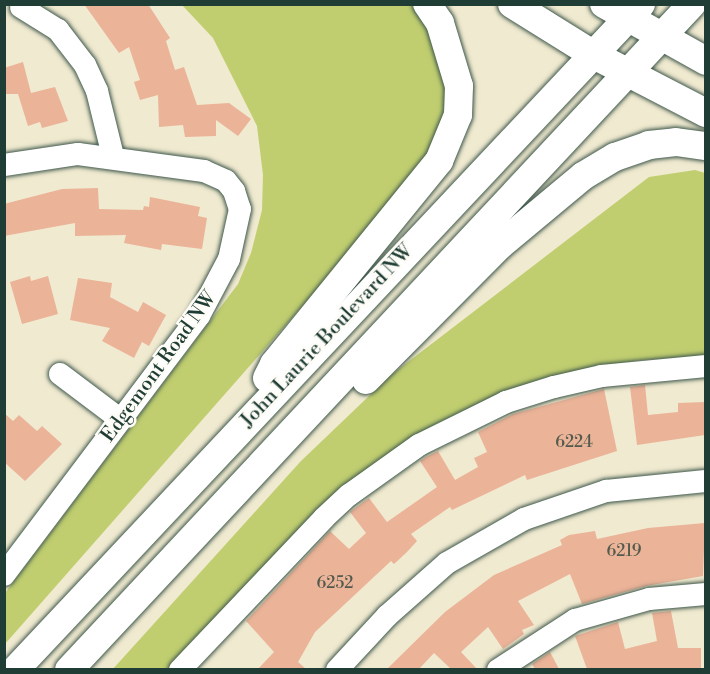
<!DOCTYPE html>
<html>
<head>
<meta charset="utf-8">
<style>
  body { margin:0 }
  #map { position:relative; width:710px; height:674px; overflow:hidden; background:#f0ead0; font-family:"Libre Bodoni",serif }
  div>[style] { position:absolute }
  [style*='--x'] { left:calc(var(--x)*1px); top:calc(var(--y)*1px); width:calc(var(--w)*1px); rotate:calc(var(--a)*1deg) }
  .green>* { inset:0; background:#c0ce70 }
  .building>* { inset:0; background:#ebb398 }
  .roads { filter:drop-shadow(0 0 2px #3e574b) drop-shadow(0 0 2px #3e574b) }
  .minor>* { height:22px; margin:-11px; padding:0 11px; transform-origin:11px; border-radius:11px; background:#fff }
  .major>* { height:28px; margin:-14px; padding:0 14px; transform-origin:14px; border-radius:14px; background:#fff }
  span { translate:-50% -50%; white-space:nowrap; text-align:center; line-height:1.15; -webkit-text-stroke:5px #fdfcf7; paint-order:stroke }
  .number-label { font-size:16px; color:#525a4d }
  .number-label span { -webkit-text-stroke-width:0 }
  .street-label { font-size:20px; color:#1f3d34 }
  .frame { position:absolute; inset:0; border:6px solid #1f3d34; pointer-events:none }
</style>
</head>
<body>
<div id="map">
  <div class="green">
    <i style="clip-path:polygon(182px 5px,412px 5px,438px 47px,446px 96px,441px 123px,422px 170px,5px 644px,5px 593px,238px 284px,251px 253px,262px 210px,263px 175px,257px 126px,213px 38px)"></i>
    <i style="clip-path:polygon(695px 170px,705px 173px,705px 356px,642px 360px,582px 369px,355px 479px,318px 508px,170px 669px,112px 670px,301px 461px,391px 375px,649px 177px)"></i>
  </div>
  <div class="building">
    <i style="clip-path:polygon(84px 4px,148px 4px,170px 38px,166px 41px,175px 70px,184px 67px,197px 105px,229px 103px,251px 119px,238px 136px,216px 120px,216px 136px,185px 137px,183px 125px,159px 127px,158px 95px,140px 100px,134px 82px,140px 80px,129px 47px,119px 53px)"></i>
    <i style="clip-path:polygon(23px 62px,31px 93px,55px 87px,68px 121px,42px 128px,40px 122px,28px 126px,18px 94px,4px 94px,4px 68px)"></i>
    <i style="clip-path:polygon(98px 188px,99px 209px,143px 210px,144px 206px,149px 207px,150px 197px,200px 207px,198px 216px,207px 218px,202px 249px,162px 244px,161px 250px,124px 243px,126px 235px,75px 236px,75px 223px,4px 236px,4px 204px,62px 189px)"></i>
    <i style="clip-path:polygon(30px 276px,31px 281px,48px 276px,58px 314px,22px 324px,10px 282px)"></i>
    <i style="clip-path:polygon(78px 278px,112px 283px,110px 297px,138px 312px,143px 302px,166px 315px,149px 346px,142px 342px,134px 358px,102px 341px,110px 328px,70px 320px)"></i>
    <i style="clip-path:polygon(645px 385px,648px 415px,678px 412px,678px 403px,705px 402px,705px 435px,637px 445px,630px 387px)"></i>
    <i style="clip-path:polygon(604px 389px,617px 451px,527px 480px,525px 475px,452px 510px,450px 507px,411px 534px,417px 541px,407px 552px,394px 564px,391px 561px,315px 632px,298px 662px,306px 669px,258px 669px,274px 652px,246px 621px,330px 531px,349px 549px,366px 533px,350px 512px,358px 506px,369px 498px,387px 522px,437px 487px,420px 461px,426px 457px,438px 451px,455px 480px,478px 467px,474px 458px,487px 452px,478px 432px,513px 414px)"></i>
    <i style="clip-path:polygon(4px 413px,13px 421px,19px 415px,37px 431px,42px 426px,62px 444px,25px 481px,4px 462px)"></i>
    <i style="clip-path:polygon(705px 523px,703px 576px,646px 586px,582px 604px,570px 574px,518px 601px,534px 625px,522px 630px,524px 634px,503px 649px,488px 627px,461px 652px,477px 669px,451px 669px,434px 653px,419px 669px,387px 669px,445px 612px,494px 575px,562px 545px,560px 540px,569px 535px,595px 531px,597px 539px,648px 528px)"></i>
    <i style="clip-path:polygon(671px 611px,678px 648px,701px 648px,701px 669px,587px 669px,575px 636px,618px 622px,625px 649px,657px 641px,652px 613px)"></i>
    <i style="clip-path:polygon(550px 652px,559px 669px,535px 669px,532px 664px)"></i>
  </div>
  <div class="roads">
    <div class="minor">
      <i style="--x:21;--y:7;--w:44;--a:31.9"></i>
      <i style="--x:58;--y:30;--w:44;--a:52.4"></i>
      <i style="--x:85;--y:65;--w:29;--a:65"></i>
      <i style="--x:97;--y:91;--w:67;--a:76.2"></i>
      <i style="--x:4;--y:165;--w:75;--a:-8.5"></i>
      <i style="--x:78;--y:154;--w:127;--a:7.7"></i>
      <i style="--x:204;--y:171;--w:24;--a:24"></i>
      <i style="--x:226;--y:181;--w:13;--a:51"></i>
      <i style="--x:234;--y:191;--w:19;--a:72"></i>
      <i style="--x:240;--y:209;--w:51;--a:102.4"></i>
      <i style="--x:229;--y:259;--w:64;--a:117.8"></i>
      <i style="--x:199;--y:316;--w:324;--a:127"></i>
      <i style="--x:60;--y:374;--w:76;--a:37"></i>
      <i style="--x:180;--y:670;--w:209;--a:-46.5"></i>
      <i style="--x:324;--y:518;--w:34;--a:-43"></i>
      <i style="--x:349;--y:495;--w:86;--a:-35.5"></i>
      <i style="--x:419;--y:445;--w:97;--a:-26.3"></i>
      <i style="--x:506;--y:402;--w:50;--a:-17.4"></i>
      <i style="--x:554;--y:387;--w:49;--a:-12.9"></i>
      <i style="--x:602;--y:376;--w:104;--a:-5.5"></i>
      <i style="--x:337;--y:670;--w:74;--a:-47.2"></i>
      <i style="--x:387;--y:616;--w:80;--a:-41.5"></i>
      <i style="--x:447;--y:563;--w:89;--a:-29.7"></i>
      <i style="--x:524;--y:519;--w:87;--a:-18.9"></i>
      <i style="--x:606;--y:491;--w:100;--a:-5.7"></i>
      <i style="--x:498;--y:670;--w:92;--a:-33"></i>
      <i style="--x:575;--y:620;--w:77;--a:-15.8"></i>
      <i style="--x:649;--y:599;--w:57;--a:-5"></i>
    </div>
    <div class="major">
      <i style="--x:512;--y:4;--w:97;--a:31.9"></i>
      <i style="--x:594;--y:55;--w:126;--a:27.4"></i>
      <i style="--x:604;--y:4;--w:117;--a:29.2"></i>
      <i style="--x:267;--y:378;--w:16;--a:-63"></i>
      <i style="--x:274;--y:364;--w:262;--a:-50.9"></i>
      <i style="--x:439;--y:161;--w:50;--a:-67.6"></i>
      <i style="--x:458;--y:115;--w:29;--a:-88"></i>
      <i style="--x:459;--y:86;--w:66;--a:-106.8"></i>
      <i style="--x:440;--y:23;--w:23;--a:-124"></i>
      <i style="--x:366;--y:380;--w:189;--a:-45.2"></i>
      <i style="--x:499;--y:246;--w:109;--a:-39.8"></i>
      <i style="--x:583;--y:176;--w:37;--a:-31"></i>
      <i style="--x:615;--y:157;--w:36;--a:-19"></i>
      <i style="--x:649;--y:145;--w:27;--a:-6"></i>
      <i style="--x:676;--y:142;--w:30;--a:8"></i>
      <i style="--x:15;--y:670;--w:914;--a:-46.77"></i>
      <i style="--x:69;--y:670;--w:912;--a:-46.91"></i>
    </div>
  </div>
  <div class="number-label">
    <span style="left:574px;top:442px">6224</span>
    <span style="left:624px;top:551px">6219</span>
    <span style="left:335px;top:583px">6252</span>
  </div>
  <div class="street-label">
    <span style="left:327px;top:336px;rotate:-47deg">John Laurie Boulevard NW</span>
    <span style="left:159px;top:367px;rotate:-54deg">Edgemont Road NW</span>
  </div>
  <div class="frame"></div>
</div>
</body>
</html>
